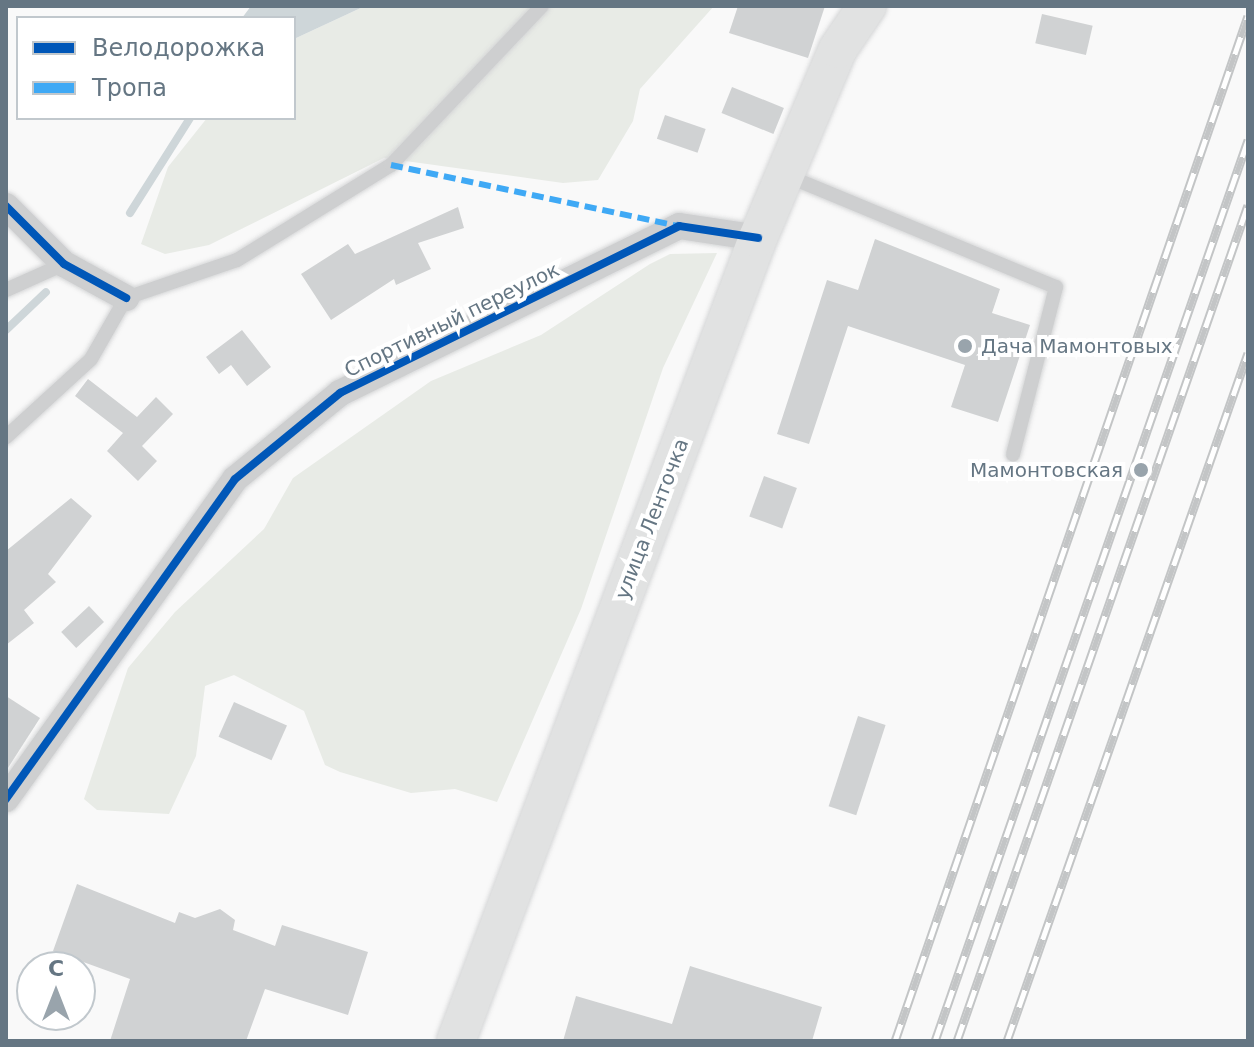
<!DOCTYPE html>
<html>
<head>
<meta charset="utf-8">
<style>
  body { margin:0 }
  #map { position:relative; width:1254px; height:1047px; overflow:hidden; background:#f9f9f9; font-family:"DejaVu Sans",sans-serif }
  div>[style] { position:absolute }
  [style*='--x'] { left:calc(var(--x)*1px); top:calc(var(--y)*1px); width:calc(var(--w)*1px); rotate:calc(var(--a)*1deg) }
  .green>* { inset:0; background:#e8ebe6 }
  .water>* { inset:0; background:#ced6d9 }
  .stream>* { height:8px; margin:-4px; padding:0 4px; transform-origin:4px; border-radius:4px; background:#ced6d9 }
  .building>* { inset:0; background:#d0d2d3; transform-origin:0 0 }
  .roads { filter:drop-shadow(0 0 2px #d5d6d7) drop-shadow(0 0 2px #d5d6d7) }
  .service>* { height:14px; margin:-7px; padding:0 7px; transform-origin:7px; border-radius:7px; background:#cecfd0 }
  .minor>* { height:26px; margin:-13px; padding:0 13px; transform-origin:13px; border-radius:13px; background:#cecfd0 }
  .secondary>* { height:38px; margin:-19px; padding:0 19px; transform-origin:19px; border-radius:19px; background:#e1e2e2 }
  .rail>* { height:9px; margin-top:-4.5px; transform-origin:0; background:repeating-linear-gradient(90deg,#fff 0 18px,#c3c5c6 0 36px); box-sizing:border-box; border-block:2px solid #c3c5c6 }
  .quiet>* { height:6px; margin-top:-3px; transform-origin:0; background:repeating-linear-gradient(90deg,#3fa9f5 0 12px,transparent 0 18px) }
  .cycleway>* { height:8px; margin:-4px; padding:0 4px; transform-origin:4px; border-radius:4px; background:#0057b8 }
  .dots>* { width:22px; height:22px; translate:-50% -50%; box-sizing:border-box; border:4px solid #fff; border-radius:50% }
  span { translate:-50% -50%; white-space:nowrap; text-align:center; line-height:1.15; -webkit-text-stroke:8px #fff; paint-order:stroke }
  .street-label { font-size:20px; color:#657683 }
  .poi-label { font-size:20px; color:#657683 }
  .left { translate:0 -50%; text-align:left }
  .right { translate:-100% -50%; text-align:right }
  .frame { position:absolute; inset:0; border:8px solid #657683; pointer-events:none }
  .legend { position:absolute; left:16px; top:16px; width:280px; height:104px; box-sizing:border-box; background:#fff; border:2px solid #c1c8cd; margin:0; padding:10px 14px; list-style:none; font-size:24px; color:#657683 }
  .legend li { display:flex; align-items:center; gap:16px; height:40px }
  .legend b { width:40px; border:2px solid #c1c8cd }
  .north { position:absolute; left:16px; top:951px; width:80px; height:80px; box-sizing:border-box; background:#fff; border:2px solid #c1c8cd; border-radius:50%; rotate:0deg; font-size:22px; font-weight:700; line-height:32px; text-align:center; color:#657683 }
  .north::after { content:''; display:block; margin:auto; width:28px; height:36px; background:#99a4ac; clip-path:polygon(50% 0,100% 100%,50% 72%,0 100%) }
</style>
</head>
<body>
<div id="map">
  <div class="green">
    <i style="clip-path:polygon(365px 6px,714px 6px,640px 89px,633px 121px,598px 180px,563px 183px,384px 158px,209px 245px,165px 254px,141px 244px,168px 167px,207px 118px,294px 118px,294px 39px)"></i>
    <i style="clip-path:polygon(717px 253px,663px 368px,581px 609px,497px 802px,455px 789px,411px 793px,340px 772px,325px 765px,304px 711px,234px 675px,205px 686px,196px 756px,169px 814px,97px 810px,84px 799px,128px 668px,175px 612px,264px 529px,293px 478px,431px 381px,541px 335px,650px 264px,670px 254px)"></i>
  </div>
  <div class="water">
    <i style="clip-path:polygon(251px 6px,365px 6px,294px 39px,294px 18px,242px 18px)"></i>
  </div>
  <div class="stream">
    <i style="--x:130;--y:213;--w:112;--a:-57.7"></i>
    <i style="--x:6;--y:330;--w:55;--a:-43.5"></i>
  </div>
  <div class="building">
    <i style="clip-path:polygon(738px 6px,825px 6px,808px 58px,729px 33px)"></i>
    <i style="left:1042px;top:14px;width:52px;height:30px;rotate:13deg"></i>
    <i style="left:732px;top:87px;width:56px;height:28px;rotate:22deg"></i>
    <i style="left:665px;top:115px;width:43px;height:25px;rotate:19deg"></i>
    <i style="clip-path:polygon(458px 207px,464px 228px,418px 243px,431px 269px,396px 285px,394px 279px,331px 320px,301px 274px,348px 244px,355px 254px)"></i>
    <i style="clip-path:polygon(875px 239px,1000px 289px,992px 313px,1030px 325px,998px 422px,951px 407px,965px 365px,848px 326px,809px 444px,777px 434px,827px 280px,858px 290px)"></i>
    <i style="clip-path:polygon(242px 330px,271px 367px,247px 386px,231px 365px,219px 374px,206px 357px)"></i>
    <i style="clip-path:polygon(88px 379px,137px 417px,156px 397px,173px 414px,142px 446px,157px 461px,138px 481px,107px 451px,123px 433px,75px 396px)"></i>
    <i style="left:764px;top:476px;width:35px;height:43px;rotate:20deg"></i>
    <i style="clip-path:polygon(71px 498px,92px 516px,48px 574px,56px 582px,24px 610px,34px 623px,6px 645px,6px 551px)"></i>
    <i style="left:89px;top:606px;width:22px;height:38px;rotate:47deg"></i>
    <i style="clip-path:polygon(6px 696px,40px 718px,6px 771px)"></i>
    <i style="left:234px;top:702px;width:58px;height:38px;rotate:24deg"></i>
    <i style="left:858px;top:716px;width:29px;height:95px;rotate:18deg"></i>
    <i style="clip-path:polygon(77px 884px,175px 923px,179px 912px,195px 918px,220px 909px,235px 920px,233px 930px,275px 946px,282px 925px,368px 952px,348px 1015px,265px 989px,246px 1041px,110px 1041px,130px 979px,53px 951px)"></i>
    <i style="clip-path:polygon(690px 966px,822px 1007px,812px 1041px,563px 1041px,576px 996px,672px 1024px)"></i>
  </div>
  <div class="roads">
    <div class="service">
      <i style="--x:785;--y:175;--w:293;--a:22.5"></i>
      <i style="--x:1056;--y:287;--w:173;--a:104.4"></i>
      <i style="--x:6;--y:290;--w:64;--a:-24.1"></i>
      <i style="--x:6;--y:437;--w:115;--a:-42.5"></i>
      <i style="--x:91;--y:359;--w:70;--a:-60.2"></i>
      <i style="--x:126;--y:298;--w:117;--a:-18.9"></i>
      <i style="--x:237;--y:260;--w:181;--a:-31.7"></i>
      <i style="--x:391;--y:165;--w:219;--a:-46.5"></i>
    </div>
    <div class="minor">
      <i style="--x:6;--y:206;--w:82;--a:45"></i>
      <i style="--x:64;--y:264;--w:71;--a:28.7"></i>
      <i style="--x:6;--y:799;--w:393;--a:-54.4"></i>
      <i style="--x:235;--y:479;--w:136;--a:-39.3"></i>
      <i style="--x:340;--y:393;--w:378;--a:-26.2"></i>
      <i style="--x:679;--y:226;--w:80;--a:8.6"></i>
    </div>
    <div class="secondary">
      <i style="--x:456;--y:1041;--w:858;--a:-69.39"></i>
      <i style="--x:758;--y:238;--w:205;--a:-67.1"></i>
      <i style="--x:838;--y:49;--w:52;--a:-56"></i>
    </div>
  </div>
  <div class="rail">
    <i style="--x:895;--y:1041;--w:1084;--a:-71"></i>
    <i style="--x:935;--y:1041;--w:954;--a:-70.84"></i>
    <i style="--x:957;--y:1041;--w:885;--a:-70.81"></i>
    <i style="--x:1007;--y:1041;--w:729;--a:-70.7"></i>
  </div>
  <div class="quiet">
    <i style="--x:391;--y:165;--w:294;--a:12"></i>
  </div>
  <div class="cycleway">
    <i style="--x:6;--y:206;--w:82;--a:45"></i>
    <i style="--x:64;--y:264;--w:71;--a:28.7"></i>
    <i style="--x:6;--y:799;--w:393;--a:-54.4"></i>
    <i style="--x:235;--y:479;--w:136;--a:-39.3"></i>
    <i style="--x:340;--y:393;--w:378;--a:-26.2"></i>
    <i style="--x:679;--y:226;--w:80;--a:8.6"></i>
  </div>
  <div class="dots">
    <i style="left:965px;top:346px;background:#99a4ac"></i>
    <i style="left:1141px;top:470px;background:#99a4ac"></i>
  </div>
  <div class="street-label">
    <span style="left:452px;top:320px;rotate:-26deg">Спортивный переулок</span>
    <span style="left:652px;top:519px;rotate:-69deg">улица Ленточка</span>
  </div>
  <div class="poi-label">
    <span class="left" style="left:981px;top:346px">Дача Мамонтовых</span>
    <span class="right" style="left:1123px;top:470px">Мамонтовская</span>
  </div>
  <div class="frame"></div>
  <ul class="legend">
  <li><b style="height:10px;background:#0057b8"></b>Велодорожка</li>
  <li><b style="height:10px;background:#3fa9f5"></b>Тропа</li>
  </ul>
  <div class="north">С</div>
</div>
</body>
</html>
